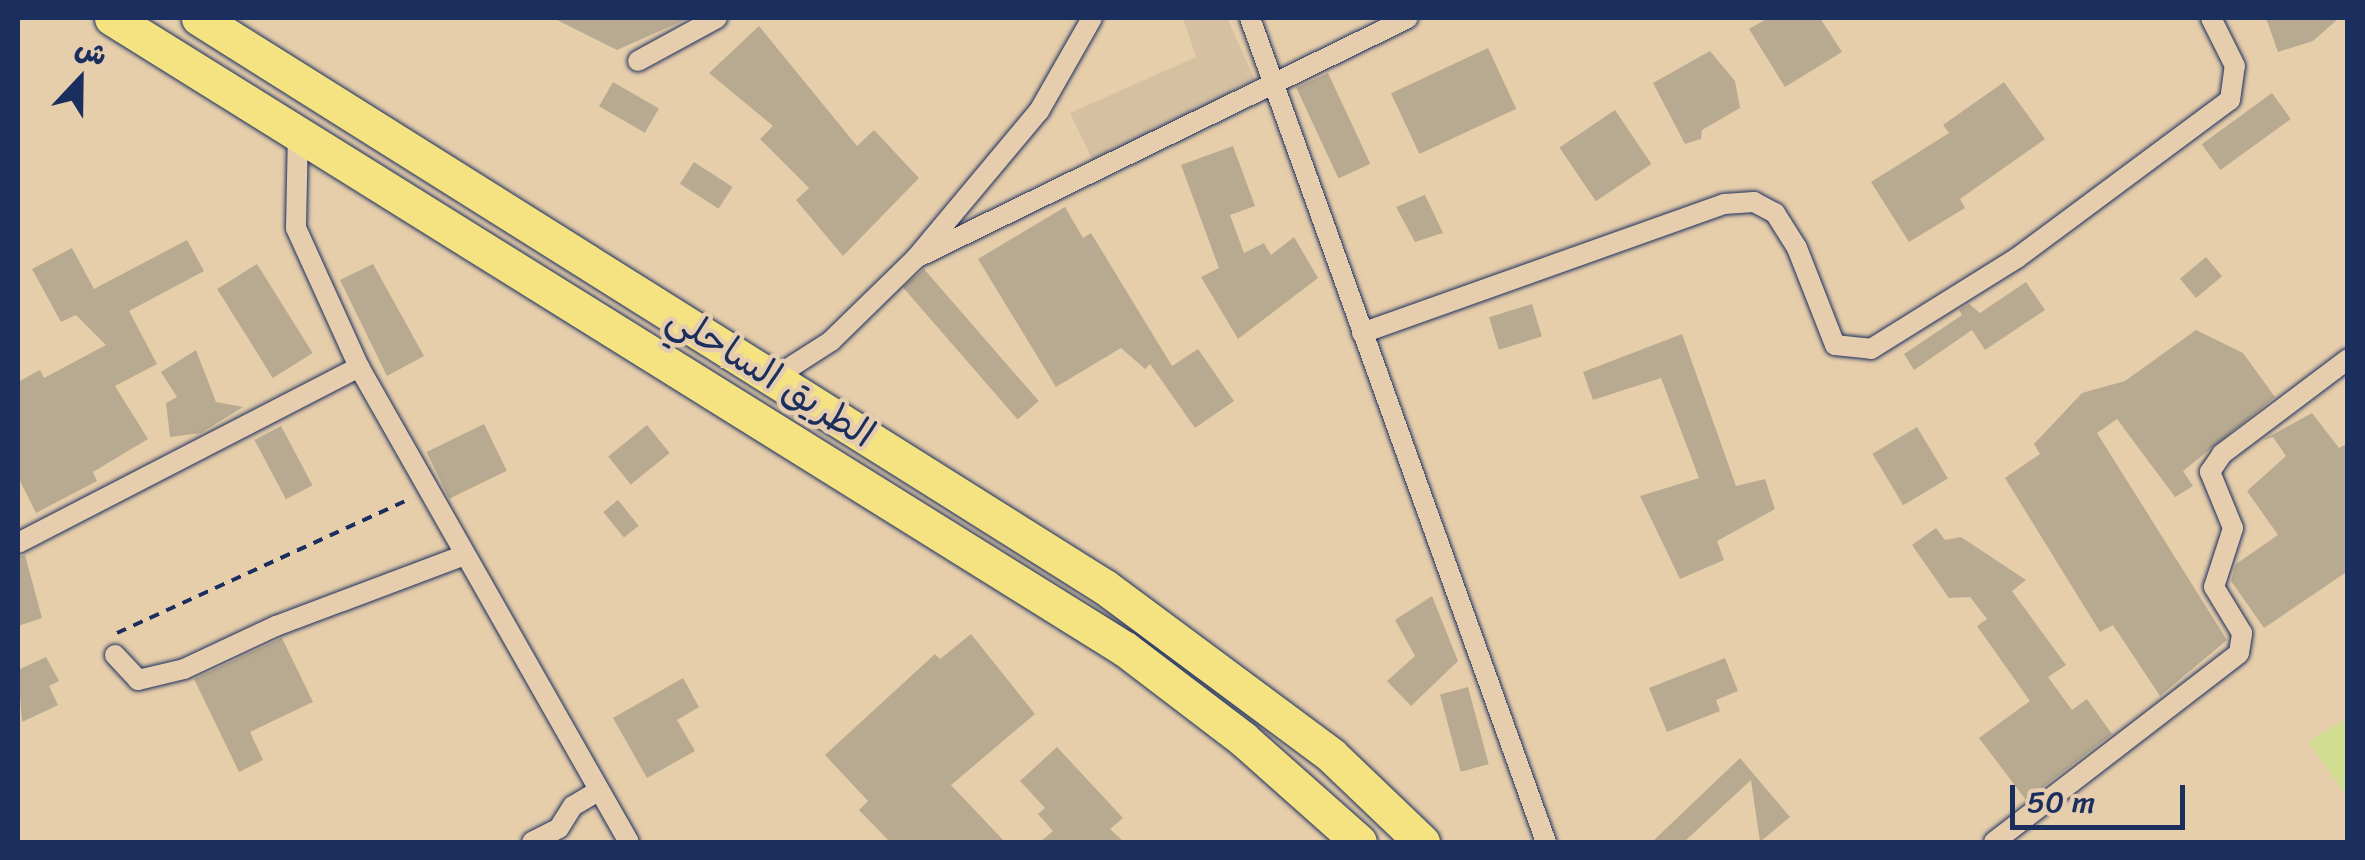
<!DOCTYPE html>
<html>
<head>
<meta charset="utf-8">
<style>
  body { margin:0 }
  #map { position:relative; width:2365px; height:860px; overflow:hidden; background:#e7ceab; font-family:Sriracha,"Playpen Sans Arabic",sans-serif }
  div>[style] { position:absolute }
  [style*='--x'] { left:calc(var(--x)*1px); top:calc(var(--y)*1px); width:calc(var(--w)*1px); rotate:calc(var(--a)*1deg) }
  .built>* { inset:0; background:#d5c0a2 }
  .green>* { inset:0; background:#d1dd90 }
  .building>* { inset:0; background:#b8aa90; transform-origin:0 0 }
  .path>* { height:4px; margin-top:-2px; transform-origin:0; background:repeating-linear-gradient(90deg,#1b2f5e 0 10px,transparent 0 18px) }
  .roads { filter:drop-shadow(0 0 2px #1b2f5e) drop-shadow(0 0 2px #1b2f5e) }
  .street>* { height:20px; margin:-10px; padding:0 10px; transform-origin:10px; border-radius:10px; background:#e6cdae }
  .highway>* { height:35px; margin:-17.5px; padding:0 17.5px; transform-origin:17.5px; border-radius:17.5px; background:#f5e382 }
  span { translate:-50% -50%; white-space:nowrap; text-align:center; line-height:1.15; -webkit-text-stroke:9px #e6cdae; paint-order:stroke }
  .street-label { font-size:38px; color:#1b2f5e }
  .frame { position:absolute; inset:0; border:20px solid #1b2f5e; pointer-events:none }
  .north { position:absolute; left:30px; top:30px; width:100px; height:100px; -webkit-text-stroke:8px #e6cdae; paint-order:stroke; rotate:22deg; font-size:28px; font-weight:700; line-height:40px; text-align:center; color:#1b2f5e }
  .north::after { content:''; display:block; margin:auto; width:35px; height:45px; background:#1b2f5e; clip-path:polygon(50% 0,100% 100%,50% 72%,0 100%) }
  .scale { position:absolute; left:2010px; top:785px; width:175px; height:45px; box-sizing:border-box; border:5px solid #1b2f5e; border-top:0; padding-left:12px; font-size:30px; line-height:35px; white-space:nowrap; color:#1b2f5e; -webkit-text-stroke:8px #e6cdae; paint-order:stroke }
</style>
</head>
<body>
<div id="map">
  <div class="built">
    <i style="clip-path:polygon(1183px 18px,1227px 18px,1255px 80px,1093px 161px,1070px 113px,1196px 57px)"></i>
  </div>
  <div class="green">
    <i style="clip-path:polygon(2347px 718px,2347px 797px,2309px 742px)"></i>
  </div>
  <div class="building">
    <i style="clip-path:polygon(553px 18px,689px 18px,617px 50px)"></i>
    <i style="clip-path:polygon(1768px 18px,1820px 18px,1842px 52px,1785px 87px,1749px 29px)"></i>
    <i style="clip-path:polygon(2266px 18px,2339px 18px,2313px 41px,2278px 52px)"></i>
    <i style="clip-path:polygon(759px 26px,857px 146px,874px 130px,919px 178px,843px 256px,796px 200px,809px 188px,760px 139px,773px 126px,709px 73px)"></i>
    <i style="left:1488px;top:48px;width:67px;height:107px;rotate:65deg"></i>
    <i style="clip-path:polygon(1710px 51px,1735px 81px,1740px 108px,1702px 130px,1701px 139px,1685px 144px,1653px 83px)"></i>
    <i style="left:1328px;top:73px;width:100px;height:35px;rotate:65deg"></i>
    <i style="left:613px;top:82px;width:53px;height:28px;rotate:30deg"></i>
    <i style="clip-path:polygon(2004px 82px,2045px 139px,1960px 199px,1965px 208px,1909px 242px,1871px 182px,1949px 133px,1943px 125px)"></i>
    <i style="left:2272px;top:93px;width:32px;height:87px;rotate:54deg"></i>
    <i style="left:1615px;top:110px;width:65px;height:67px;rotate:56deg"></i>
    <i style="clip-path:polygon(1233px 146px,1255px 206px,1230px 215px,1244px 253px,1264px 243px,1271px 255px,1294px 237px,1318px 278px,1238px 339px,1201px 277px,1219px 268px,1181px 165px)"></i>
    <i style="left:694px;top:162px;width:46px;height:26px;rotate:33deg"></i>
    <i style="clip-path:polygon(1425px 195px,1443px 233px,1415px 242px,1396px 207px)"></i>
    <i style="clip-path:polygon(1065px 207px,1083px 238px,1091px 233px,1172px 366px,1198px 349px,1234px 401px,1195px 428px,1150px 364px,1145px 369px,1121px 348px,1056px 387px,978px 259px)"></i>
    <i style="clip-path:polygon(187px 240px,204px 271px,129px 311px,157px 364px,115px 386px,148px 439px,93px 472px,97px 481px,36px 513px,18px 477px,18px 382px,40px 370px,44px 378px,106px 345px,76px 315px,61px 322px,32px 269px,72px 248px,94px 289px)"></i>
    <i style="left:2206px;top:257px;width:25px;height:34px;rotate:50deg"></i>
    <i style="left:257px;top:264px;width:105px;height:47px;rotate:58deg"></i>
    <i style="clip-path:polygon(373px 264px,424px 356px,387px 376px,340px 280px)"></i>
    <i style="left:924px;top:269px;width:175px;height:28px;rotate:49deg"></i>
    <i style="clip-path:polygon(2026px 282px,2045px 310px,1985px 350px,1972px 330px,1914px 370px,1904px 354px,1962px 315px,1959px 310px,1969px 304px,1980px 313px)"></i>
    <i style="left:1532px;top:304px;width:34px;height:45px;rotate:73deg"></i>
    <i style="clip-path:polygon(2196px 330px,2243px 353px,2275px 397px,2183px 471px,2193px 486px,2175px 497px,2117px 419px,2097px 433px,2227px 640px,2160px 696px,2113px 625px,2100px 632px,2005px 478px,2040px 454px,2034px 444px,2082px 393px,2125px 381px)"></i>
    <i style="clip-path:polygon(1682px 334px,1736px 486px,1765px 479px,1775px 509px,1717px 541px,1724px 560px,1680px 579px,1640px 496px,1699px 478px,1661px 378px,1593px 400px,1583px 372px)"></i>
    <i style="clip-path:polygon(196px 350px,216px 402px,243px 407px,201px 433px,170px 437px,166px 403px,177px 397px,161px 372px)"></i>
    <i style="clip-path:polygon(2312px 413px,2339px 448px,2348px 443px,2348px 571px,2264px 628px,2231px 581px,2236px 564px,2278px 535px,2247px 491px,2286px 456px,2273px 437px,2263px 440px)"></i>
    <i style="left:484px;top:424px;width:52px;height:64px;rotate:64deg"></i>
    <i style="left:647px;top:425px;width:36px;height:50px;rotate:51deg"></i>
    <i style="left:281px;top:426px;width:67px;height:30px;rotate:62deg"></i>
    <i style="left:1917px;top:427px;width:60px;height:52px;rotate:59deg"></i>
    <i style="left:618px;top:500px;width:33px;height:19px;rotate:51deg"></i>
    <i style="clip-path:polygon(1936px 528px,1945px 540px,1961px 537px,2026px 580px,2012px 591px,2066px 665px,2048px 677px,2072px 710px,2087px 699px,2112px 734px,2026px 800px,1979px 738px,2030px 701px,1977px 626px,1987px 619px,1970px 597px,1949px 598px,1912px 545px)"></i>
    <i style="clip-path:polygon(25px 555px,42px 618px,18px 626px,18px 557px)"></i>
    <i style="clip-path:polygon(1432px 596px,1458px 661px,1411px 706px,1387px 681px,1415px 656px,1395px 620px)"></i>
    <i style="clip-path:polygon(971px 634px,1035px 714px,951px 785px,1005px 842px,890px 842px,859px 810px,868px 801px,825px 755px,935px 654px,940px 659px)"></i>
    <i style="clip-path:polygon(282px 638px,313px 702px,250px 732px,263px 760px,239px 772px,194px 679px)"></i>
    <i style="clip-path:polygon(46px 657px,59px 681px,49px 686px,58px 705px,22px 722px,18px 670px)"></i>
    <i style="clip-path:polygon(1725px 658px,1738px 691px,1716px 700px,1720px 711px,1667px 732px,1649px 688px)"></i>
    <i style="clip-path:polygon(683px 678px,699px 707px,677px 720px,695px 751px,647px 778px,613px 718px)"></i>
    <i style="left:1468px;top:687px;width:80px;height:29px;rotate:75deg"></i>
    <i style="clip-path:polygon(1057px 747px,1123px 818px,1110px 829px,1124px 842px,1040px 842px,1053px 831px,1038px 814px,1045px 808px,1020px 781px)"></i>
    <i style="clip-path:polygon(1740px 758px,1790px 817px,1760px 842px,1751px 780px,1684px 842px,1652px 842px)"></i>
  </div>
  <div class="path">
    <i style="--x:117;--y:633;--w:320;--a:-24.6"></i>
  </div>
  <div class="roads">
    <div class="street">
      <i style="--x:1250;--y:18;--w:876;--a:70.24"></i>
      <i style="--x:638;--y:61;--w:90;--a:-28.6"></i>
      <i style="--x:298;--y:131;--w:97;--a:91.2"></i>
      <i style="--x:296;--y:228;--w:153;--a:65.6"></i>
      <i style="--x:359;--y:367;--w:546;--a:60.39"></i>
      <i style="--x:916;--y:258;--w:547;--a:-26"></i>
      <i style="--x:1362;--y:333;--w:384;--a:-19.6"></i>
      <i style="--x:1724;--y:204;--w:30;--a:-4"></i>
      <i style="--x:1754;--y:202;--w:24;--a:28"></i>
      <i style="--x:1775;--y:213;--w:41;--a:57.8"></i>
      <i style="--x:1797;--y:248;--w:104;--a:68.6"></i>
      <i style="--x:1835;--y:345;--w:36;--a:6"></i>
      <i style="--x:1871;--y:349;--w:172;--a:-31.9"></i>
      <i style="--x:2017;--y:258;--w:265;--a:-36.6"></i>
      <i style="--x:2230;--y:100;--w:34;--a:-82"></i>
      <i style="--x:2235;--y:66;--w:54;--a:-116.6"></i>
      <i style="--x:775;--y:377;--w:67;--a:-32.7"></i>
      <i style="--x:831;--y:341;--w:119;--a:-44.3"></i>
      <i style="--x:916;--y:258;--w:192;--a:-50.1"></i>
      <i style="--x:1039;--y:111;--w:107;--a:-60.3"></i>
      <i style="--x:18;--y:543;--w:384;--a:-27.3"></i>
      <i style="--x:115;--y:655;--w:34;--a:47"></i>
      <i style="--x:138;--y:680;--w:47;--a:-13.4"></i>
      <i style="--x:184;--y:669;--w:102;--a:-25.1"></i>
      <i style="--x:276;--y:626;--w:202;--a:-20.6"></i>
      <i style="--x:532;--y:842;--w:30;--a:-27"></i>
      <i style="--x:559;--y:828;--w:26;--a:-58"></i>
      <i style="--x:573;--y:806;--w:29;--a:-31"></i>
      <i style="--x:1994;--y:842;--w:309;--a:-37.6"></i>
      <i style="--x:2239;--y:653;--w:20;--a:-81"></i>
      <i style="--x:2242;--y:633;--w:54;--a:-121.3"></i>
      <i style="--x:2214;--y:587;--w:62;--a:-72.1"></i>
      <i style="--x:2233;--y:528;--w:61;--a:-112.3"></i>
      <i style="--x:2210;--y:472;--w:22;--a:-56"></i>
      <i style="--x:2222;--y:454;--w:158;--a:-37"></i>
    </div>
    <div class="highway">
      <i style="--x:112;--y:18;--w:1193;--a:31.92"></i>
      <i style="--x:1125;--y:649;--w:148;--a:37.3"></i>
      <i style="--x:1243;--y:739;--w:155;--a:41.6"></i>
      <i style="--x:199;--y:18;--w:1070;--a:32.13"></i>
      <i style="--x:1105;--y:587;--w:282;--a:36.6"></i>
      <i style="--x:1331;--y:755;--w:126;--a:43.7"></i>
    </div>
  </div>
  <div class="street-label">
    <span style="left:771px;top:376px;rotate:32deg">الطريق الساحلي</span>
  </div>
  <div class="frame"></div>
  <div class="north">ش</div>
  <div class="scale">50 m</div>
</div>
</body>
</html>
